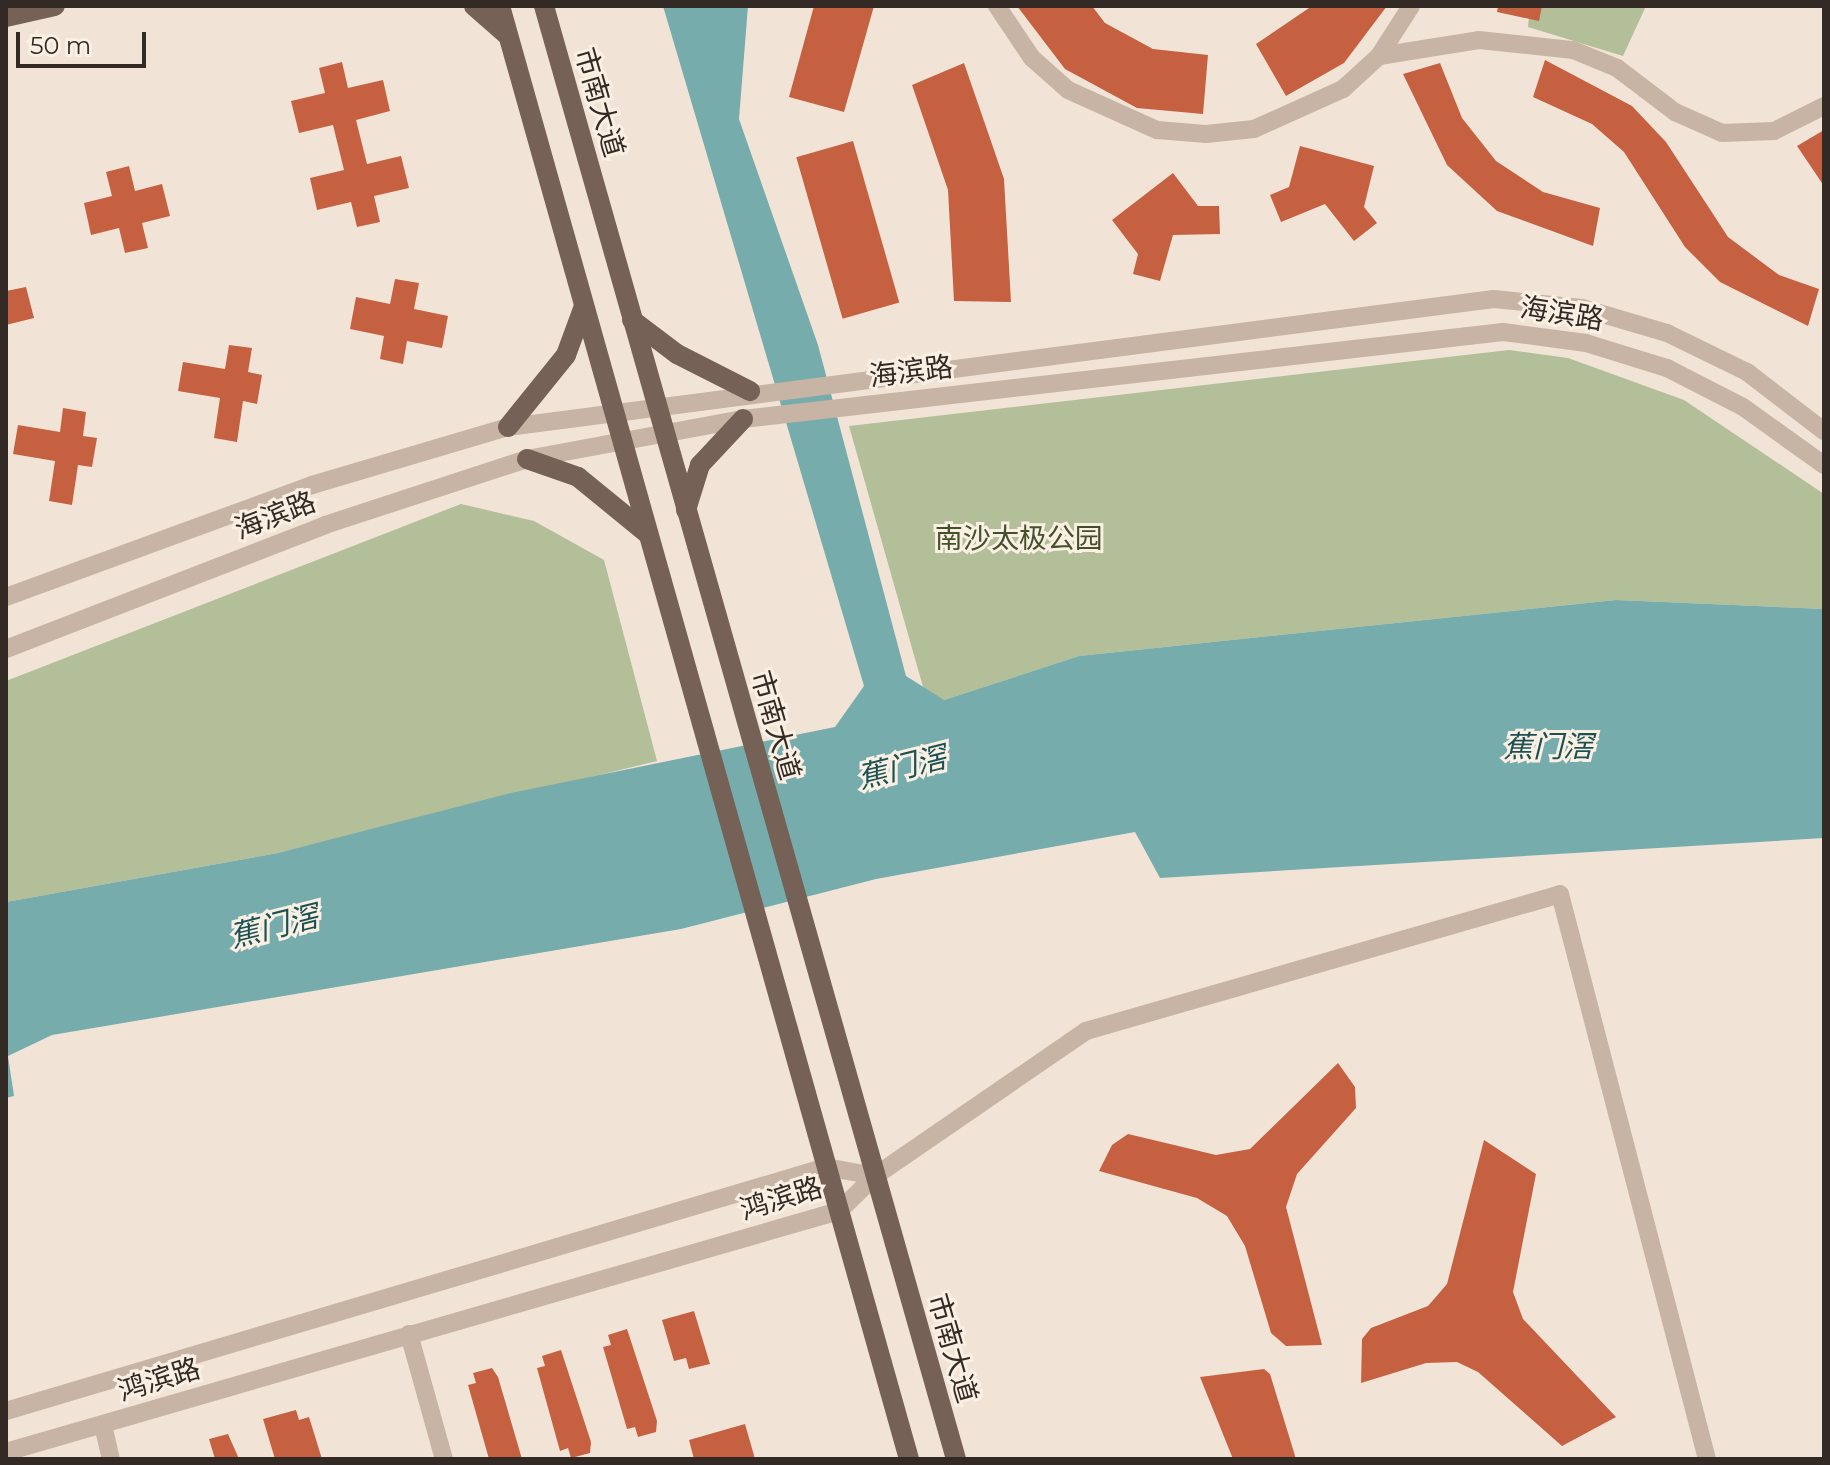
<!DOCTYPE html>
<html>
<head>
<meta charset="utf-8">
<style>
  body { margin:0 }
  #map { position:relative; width:1830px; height:1465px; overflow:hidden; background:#f1e4d7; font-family:Montserrat,"Noto Sans SC",sans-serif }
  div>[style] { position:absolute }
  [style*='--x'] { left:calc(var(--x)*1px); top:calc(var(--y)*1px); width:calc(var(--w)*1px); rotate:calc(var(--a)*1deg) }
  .green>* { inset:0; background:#b2bf98 }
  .water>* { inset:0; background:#77acad }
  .building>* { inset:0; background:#c56041; transform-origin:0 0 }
  .minor>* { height:18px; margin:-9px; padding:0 9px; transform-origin:9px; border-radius:9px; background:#c8b4a4 }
  .major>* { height:20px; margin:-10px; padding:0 10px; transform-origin:10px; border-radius:10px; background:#766156 }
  span { translate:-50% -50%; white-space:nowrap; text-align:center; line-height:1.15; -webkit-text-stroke:6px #f9efe3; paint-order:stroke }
  .street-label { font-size:28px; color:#332a25 }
  .park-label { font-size:28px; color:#43512a }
  .water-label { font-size:30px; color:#1c5154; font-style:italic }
  .frame { position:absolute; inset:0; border:8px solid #332a25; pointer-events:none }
  .scale { position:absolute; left:16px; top:32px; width:130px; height:36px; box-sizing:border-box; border:4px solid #332a25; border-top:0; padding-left:10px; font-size:24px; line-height:28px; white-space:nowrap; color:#332a25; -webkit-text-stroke:6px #f9efe3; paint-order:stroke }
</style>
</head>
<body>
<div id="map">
  <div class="green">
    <i style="clip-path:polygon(1530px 6px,1646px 6px,1623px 56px,1528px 27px)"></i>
    <i style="clip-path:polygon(1509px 350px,1568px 358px,1684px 400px,1824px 494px,1824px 609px,1616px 600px,1079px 656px,944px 700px,925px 694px,849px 426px)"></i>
    <i style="clip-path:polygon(461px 504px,534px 521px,604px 560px,657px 761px,278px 853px,6px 902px,6px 681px)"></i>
  </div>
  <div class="water">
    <i style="clip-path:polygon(663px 6px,748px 6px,739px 119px,818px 345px,906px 676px,944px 700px,1079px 656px,1616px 600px,1824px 609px,1824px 838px,1160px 878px,1135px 832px,876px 879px,681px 929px,52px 1035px,8px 1056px,14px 1096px,6px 1098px,6px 902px,278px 853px,511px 793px,835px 727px,864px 686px)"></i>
  </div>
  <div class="building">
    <i style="clip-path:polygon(814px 6px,874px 6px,844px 112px,789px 97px)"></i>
    <i style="clip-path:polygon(1017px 6px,1092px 6px,1105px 23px,1153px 49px,1208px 55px,1203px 114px,1137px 108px,1065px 69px)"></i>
    <i style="clip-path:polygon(1312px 6px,1387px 6px,1344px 63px,1286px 96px,1256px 44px)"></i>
    <i style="clip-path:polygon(1498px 6px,1542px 6px,1539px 21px,1497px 12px)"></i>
    <i style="clip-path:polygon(1545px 60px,1632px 106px,1666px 142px,1728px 237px,1779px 275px,1819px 289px,1808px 326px,1720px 282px,1685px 247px,1624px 152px,1592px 124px,1533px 97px)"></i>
    <i style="clip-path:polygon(342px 62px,348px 88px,383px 80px,390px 111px,356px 120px,367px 164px,401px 156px,409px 188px,374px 196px,380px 222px,357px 227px,351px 202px,317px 210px,310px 178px,344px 170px,333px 125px,299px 133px,291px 101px,325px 93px,319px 68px)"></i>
    <i style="clip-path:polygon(964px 63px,1004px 179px,1011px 302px,954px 301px,948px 190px,912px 85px)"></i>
    <i style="clip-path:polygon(1440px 63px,1462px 118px,1496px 161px,1543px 192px,1600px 208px,1593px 246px,1497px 211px,1447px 165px,1403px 74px)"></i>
    <i style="clip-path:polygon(1824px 130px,1824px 186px,1797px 146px)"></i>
    <i style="left:853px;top:141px;width:168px;height:59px;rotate:74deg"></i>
    <i style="clip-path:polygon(1300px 146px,1374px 166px,1364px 207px,1377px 223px,1354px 241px,1325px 204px,1281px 222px,1270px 195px,1289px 187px)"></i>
    <i style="clip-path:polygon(129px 166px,135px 191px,162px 184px,170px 216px,142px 223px,148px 248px,125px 253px,119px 228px,91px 235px,84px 203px,112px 196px,106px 172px)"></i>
    <i style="clip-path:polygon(1173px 173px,1198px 206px,1219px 206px,1220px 234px,1173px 235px,1160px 281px,1133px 274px,1138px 254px,1112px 220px)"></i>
    <i style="clip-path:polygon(395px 279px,419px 283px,414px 309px,448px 316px,442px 348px,407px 341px,403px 364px,380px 359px,384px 336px,350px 329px,356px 297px,390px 304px)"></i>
    <i style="clip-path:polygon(26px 287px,34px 318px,6px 325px,6px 291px)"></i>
    <i style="clip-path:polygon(229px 345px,252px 348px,248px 372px,262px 375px,257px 404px,243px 401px,237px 442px,214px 438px,220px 398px,178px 391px,183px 362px,225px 369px)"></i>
    <i style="clip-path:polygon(63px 408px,86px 412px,83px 436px,97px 438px,92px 467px,78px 465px,72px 505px,49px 501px,55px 461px,13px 454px,18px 425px,60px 432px)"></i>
    <i style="clip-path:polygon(1338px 1063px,1355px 1087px,1356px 1108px,1297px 1174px,1286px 1207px,1322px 1345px,1286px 1346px,1271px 1333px,1245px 1246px,1227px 1216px,1197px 1198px,1099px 1171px,1112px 1145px,1128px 1134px,1216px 1155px,1250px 1149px)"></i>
    <i style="clip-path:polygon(1484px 1140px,1536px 1174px,1513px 1292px,1523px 1319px,1616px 1417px,1562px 1446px,1478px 1372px,1457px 1362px,1426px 1363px,1361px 1383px,1362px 1339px,1371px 1328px,1428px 1306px,1447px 1284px)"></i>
    <i style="clip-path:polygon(694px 1311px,710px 1364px,689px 1369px,686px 1358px,674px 1361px,662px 1320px)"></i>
    <i style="clip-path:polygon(627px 1329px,657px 1421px,656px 1432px,638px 1437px,635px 1427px,627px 1429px,603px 1347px,611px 1345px,608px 1335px)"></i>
    <i style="clip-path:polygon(561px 1350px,591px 1442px,590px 1453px,571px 1458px,568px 1448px,560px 1451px,537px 1368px,545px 1366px,542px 1356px)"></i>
    <i style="clip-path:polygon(492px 1368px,498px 1377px,522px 1459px,489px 1459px,468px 1385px,476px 1383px,473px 1373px)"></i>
    <i style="clip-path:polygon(1264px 1369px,1270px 1374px,1296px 1459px,1233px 1459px,1200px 1377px)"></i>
    <i style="clip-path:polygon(296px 1410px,299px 1420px,309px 1417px,322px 1459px,275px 1459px,263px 1419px)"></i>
    <i style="clip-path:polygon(745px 1424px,755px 1459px,694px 1459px,689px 1440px)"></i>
    <i style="clip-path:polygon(228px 1434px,239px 1459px,215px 1459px,209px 1439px)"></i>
  </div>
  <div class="minor">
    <i style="--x:997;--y:6;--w:63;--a:56.1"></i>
    <i style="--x:1032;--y:58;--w:48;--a:41.6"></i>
    <i style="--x:1068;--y:90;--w:98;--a:24.2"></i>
    <i style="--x:1157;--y:130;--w:49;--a:4.7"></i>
    <i style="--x:1206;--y:134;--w:48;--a:-5.9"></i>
    <i style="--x:1254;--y:129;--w:98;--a:-24.2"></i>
    <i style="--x:1343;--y:89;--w:49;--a:-42.5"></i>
    <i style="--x:1379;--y:56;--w:59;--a:-57.4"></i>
    <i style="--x:1379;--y:56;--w:101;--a:-9.1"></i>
    <i style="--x:1479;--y:40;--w:95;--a:6.1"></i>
    <i style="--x:1573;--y:50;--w:48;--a:22.2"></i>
    <i style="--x:1617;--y:68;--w:73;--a:37.2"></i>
    <i style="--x:1675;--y:112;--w:51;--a:24.1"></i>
    <i style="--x:1722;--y:133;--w:52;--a:-2.2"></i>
    <i style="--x:1774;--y:131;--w:56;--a:-26.6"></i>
    <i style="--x:6;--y:597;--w:326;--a:-20.1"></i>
    <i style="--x:312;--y:485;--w:204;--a:-16.5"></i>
    <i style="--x:508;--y:427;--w:994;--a:-7.4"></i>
    <i style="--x:1494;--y:299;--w:88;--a:5.8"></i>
    <i style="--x:1582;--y:308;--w:89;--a:16.4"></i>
    <i style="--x:1667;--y:333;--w:89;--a:26"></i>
    <i style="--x:1747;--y:372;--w:97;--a:37.5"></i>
    <i style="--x:6;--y:649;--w:342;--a:-21.2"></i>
    <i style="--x:325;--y:525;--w:213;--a:-18.1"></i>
    <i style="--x:527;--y:459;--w:220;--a:-10.5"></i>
    <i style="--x:743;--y:419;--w:765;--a:-6.53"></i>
    <i style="--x:1503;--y:332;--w:84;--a:7.5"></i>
    <i style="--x:1586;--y:343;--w:85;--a:17.2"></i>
    <i style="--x:1667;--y:368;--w:85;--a:27.2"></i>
    <i style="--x:1743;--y:407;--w:100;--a:35.6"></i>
    <i style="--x:409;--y:1334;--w:130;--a:74.4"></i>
    <i style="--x:6;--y:1411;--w:856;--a:-16.57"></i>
    <i style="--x:826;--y:1167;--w:50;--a:10.4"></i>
    <i style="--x:103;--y:1425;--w:35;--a:77"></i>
    <i style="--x:6;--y:1452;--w:867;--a:-16.14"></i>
    <i style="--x:839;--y:1211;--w:50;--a:-44.2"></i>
    <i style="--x:875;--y:1176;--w:256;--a:-34.5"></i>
    <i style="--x:1086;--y:1031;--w:493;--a:-16.1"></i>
    <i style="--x:1560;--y:894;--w:584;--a:75.42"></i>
  </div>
  <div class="major">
    <i style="--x:474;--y:6;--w:44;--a:41.3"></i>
    <i style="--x:500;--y:6;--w:1509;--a:74.28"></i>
    <i style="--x:544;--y:6;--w:1510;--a:74.17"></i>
    <i style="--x:6;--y:17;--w:50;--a:-12.7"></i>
    <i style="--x:632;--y:320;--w:56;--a:37.1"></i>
    <i style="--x:677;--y:354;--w:82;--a:26.9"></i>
    <i style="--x:508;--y:427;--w:92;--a:-51.1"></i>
    <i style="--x:566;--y:355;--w:52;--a:-69.8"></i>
    <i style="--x:527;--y:459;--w:54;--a:19.4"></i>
    <i style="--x:578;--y:477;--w:90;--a:39.2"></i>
    <i style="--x:686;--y:510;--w:47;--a:-72.7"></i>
    <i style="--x:700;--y:465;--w:63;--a:-46.9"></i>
  </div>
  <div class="street-label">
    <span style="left:600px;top:102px;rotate:74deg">市南大道</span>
    <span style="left:1562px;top:313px;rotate:9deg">海滨路</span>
    <span style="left:911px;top:371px;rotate:-7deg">海滨路</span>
    <span style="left:275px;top:515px;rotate:-21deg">海滨路</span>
    <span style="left:776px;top:725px;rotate:74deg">市南大道</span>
    <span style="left:781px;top:1198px;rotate:-17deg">鸿滨路</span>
    <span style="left:953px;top:1348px;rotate:74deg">市南大道</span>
    <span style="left:159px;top:1379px;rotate:-17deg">鸿滨路</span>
  </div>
  <div class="park-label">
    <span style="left:1019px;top:538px">南沙太极公园</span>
  </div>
  <div class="water-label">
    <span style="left:1548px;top:747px">蕉门滘</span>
    <span style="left:902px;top:768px;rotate:-14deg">蕉门滘</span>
    <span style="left:274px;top:927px;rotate:-14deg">蕉门滘</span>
  </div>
  <div class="frame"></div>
  <div class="scale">50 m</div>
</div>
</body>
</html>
